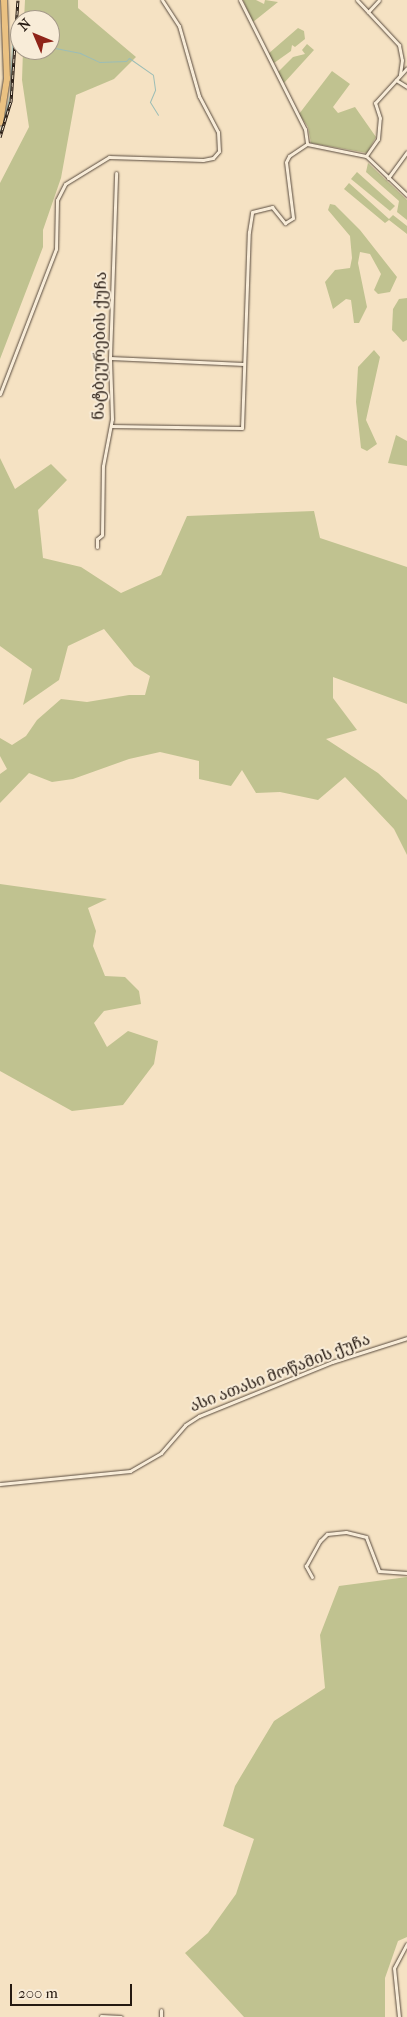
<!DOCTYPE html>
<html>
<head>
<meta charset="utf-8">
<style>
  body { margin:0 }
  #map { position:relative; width:407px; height:2017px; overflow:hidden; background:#f5e2c3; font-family:"IM FELL French Canon","Noto Serif Georgian",serif }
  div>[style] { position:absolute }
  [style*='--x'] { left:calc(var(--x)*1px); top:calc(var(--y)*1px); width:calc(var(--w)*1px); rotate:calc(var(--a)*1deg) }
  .green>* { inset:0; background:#c0c290 }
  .stream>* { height:1px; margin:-0.5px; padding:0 0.5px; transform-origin:0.5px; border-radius:0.5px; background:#9cbdb6 }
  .roads { filter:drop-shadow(0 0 1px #594b3e) drop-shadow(0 0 1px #594b3e) }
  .minor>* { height:3px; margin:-1.5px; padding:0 1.5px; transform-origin:1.5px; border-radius:1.5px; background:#f8ecd8 }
  .motorway>* { height:5.5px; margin:-2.75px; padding:0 2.75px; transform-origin:2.75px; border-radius:2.75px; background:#eac182 }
  .rail>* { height:3px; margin-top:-1.5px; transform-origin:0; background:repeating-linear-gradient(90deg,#f8ecd8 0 4px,#251911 0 8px); box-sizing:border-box; border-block:1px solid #251911 }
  span { translate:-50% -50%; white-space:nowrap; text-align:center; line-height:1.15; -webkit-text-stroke:4px #f8ecd8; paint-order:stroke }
  .street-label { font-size:16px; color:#251911 }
  .north { position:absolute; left:10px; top:10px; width:50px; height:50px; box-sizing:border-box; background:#f8ecd8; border:1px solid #a49888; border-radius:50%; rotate:315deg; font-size:14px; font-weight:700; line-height:20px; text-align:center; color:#251911 }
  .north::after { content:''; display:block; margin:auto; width:18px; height:22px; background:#8f2418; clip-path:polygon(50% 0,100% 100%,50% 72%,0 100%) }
  .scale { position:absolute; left:10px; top:1984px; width:122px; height:22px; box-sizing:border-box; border:2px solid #251911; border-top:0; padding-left:6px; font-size:15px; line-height:18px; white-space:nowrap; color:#251911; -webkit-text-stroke:4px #f8ecd8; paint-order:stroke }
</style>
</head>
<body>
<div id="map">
  <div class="green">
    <i style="clip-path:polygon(25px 0,78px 0,78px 8px,136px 57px,114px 79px,76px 95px,61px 178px,43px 230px,43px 247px,0 359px,0 183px,29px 127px,22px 80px,23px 50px,50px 50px,50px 20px,24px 20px)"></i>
    <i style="clip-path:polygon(243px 0,256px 0,264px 4px,265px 0,278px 2px,253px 22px)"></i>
    <i style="clip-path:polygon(298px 28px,304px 31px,305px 39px,295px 47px,292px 45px,291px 51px,274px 63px,268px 54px)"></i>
    <i style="clip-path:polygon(307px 44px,314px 50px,284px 83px,278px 72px,293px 57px,305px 54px,302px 50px)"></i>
    <i style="clip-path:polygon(332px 71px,350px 84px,333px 107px,338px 113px,355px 107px,376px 137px,367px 153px,311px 143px,308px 127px,299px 114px)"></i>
    <i style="clip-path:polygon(368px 163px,407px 200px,407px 220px,397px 212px,399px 201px,366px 172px)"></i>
    <i style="clip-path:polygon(357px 172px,395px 206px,390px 211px,351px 179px)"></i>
    <i style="clip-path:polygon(349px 183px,389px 219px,393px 215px,407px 226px,407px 234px,389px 220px,385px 223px,344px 189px)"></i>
    <i style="clip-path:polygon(330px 204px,335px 205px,360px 230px,397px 277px,390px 292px,378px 294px,374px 290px,381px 274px,370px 254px,360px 252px,358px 263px,367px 307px,359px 323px,354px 323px,351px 300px,346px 299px,333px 309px,325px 282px,335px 270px,350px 268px,352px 258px,350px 236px,328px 210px)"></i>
    <i style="clip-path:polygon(407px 298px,407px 340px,403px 342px,392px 330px,393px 309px,399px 299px)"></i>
    <i style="clip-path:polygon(374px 350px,380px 357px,366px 420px,377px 444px,367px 451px,361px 448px,356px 402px,358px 367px)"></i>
    <i style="clip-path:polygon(396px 435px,407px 441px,407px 466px,388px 463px)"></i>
    <i style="clip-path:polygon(0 458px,15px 489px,51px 464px,67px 480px,38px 510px,43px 558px,81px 567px,121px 593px,161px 575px,187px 516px,314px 511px,320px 538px,407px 567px,407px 704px,333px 677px,333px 698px,357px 730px,326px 739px,378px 773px,407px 800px,407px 855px,394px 829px,345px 777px,318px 800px,280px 792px,256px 793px,242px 770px,231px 786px,199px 779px,199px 761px,160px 752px,129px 759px,73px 779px,52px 782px,29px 773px,0 803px,0 774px,7px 769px,0 756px,0 738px,12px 745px,26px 736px,37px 720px,61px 699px,87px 702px,129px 695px,145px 695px,150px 676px,134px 666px,104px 629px,68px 646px,59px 680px,23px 705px,32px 669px,0 646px)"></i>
    <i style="clip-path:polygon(0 884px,107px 899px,88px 908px,96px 931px,93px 946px,105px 976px,125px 977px,139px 991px,141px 1004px,104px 1011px,94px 1023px,107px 1047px,128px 1031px,158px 1041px,154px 1064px,123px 1105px,72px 1111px,0 1071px)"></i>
    <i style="clip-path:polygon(407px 1577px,407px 1937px,398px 1941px,385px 1978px,385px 2017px,244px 2017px,185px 1953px,208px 1933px,236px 1894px,254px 1839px,223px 1826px,235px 1786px,274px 1721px,325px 1688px,320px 1635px,339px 1586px)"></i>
  </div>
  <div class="stream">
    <i style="--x:50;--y:47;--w:31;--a:11"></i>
    <i style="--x:80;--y:53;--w:21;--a:25"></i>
    <i style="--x:99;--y:62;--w:27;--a:-2"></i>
    <i style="--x:126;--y:61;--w:4;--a:-45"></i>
    <i style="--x:129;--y:58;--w:29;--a:35"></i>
    <i style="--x:153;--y:75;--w:15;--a:82"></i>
    <i style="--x:155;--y:90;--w:13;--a:113"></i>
    <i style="--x:150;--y:102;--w:15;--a:58"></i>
    <i style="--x:0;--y:132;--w:38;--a:-75"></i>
    <i style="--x:10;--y:95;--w:52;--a:-87.8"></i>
  </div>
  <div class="roads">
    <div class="minor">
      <i style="--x:240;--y:0;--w:144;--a:63.3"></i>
      <i style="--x:305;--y:129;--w:15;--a:82"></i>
      <i style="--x:357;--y:0;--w:62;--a:47"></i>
      <i style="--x:399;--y:45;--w:15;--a:79"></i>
      <i style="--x:402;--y:60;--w:15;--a:98"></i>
      <i style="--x:368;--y:12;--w:16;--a:-47"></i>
      <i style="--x:396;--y:80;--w:13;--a:32"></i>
      <i style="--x:307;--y:144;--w:60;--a:11.5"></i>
      <i style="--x:366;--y:156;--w:21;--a:-55"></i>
      <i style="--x:378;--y:139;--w:21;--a:-85"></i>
      <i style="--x:380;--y:118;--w:16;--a:-108"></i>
      <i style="--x:375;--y:103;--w:47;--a:-47.6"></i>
      <i style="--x:366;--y:156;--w:57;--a:43.6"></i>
      <i style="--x:388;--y:178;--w:32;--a:-54"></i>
      <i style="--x:110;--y:358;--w:134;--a:2.6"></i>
      <i style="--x:0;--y:394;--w:155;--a:-68.9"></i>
      <i style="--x:56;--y:249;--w:49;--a:-88.8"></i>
      <i style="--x:57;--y:200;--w:18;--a:-63"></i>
      <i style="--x:65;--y:184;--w:52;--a:-31.5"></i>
      <i style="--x:109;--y:157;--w:94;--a:1.8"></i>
      <i style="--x:203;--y:160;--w:10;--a:-11"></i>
      <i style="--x:213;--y:158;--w:9;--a:-49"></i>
      <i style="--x:219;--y:151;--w:19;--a:-93"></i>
      <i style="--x:218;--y:132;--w:41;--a:-117.8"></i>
      <i style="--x:199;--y:96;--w:73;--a:-105.9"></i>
      <i style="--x:179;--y:26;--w:31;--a:-123"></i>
      <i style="--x:111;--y:426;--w:131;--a:0.9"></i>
      <i style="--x:242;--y:428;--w:196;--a:-88"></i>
      <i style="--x:249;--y:232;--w:20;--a:-81"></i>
      <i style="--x:252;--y:212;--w:21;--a:-14"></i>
      <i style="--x:272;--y:207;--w:21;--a:51"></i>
      <i style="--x:285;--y:223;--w:9;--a:-32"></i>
      <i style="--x:293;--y:218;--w:56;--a:-97.1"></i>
      <i style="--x:286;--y:162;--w:7;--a:-63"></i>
      <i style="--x:289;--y:156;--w:22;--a:-34"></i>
      <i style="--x:97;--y:547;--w:8;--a:-90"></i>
      <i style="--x:97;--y:539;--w:6;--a:-39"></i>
      <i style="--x:102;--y:535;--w:69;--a:-89.2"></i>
      <i style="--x:103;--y:466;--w:48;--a:-79.2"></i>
      <i style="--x:112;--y:419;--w:61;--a:-91.9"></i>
      <i style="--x:110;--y:358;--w:185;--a:-88.1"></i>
      <i style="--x:0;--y:1484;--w:131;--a:-5.7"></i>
      <i style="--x:130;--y:1471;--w:36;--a:-30"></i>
      <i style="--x:161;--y:1453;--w:37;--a:-49"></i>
      <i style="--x:185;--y:1425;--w:17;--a:-33"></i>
      <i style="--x:199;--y:1416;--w:144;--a:-22.1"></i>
      <i style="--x:332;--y:1362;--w:79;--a:-17.7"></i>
      <i style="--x:312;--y:1577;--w:13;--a:-119"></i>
      <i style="--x:306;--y:1566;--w:29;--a:-61"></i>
      <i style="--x:320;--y:1541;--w:10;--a:-45"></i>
      <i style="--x:327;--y:1534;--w:19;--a:-6"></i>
      <i style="--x:346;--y:1532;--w:21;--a:14"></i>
      <i style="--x:366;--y:1537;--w:36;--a:69"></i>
      <i style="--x:379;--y:1571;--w:28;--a:4"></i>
      <i style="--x:101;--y:2016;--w:20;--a:3"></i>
      <i style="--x:161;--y:2017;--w:7;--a:-90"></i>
      <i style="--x:399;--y:2017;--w:49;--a:-95.8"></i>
      <i style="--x:394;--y:1968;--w:27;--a:-62"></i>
    </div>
    <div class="motorway">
      <i style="--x:0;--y:123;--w:45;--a:-81"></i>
      <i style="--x:7;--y:79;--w:79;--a:-92.2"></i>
    </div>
  </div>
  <div class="rail">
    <i style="--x:0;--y:137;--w:37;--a:-73"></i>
    <i style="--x:11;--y:102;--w:102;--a:-86.1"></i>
  </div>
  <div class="street-label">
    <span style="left:100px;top:346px;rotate:-89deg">ნატბეურების ქუჩა</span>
    <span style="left:280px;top:1373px;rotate:-21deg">ასი ათასი მოწამის ქუჩა</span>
  </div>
  <div class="north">N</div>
  <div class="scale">200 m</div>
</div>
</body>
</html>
